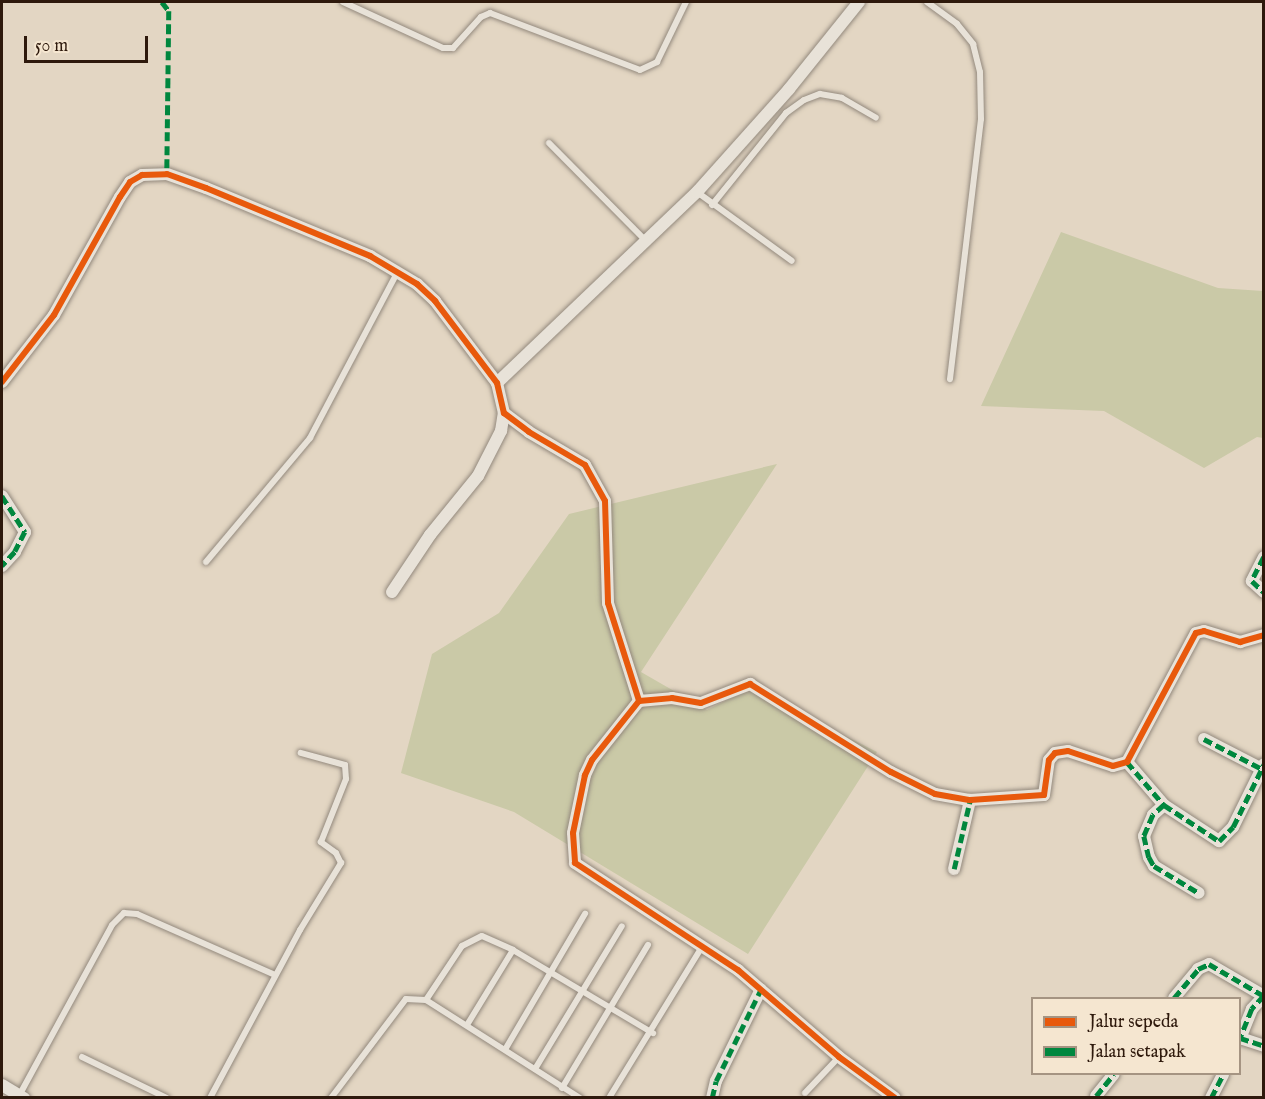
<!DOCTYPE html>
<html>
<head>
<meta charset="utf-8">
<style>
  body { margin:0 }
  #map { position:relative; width:1265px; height:1099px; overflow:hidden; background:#e3d6c3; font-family:"IM FELL English",serif }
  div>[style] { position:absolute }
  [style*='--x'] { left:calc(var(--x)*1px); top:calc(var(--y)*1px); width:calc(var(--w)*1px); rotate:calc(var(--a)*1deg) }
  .green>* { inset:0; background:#cac9a7 }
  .roads { filter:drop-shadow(0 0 2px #93897d) drop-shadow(0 0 2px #93897d) }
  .lane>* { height:6px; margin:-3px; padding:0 3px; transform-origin:3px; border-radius:3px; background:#e8e2d8 }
  .street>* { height:12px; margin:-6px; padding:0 6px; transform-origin:6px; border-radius:6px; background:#e8e2d8 }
  .quiet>* { height:4.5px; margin-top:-2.25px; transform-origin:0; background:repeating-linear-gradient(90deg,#00873e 0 9px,transparent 0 13.5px) }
  .cycleway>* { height:6px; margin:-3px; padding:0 3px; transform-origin:3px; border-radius:3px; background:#e8590c }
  span { translate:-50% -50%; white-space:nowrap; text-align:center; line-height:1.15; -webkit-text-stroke:4.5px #f5e6d0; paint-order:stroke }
  .frame { position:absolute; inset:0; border:3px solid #2e190c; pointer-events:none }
  .legend { position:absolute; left:1031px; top:997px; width:210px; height:78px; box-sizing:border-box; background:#f5e6d0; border:2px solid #a59482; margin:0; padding:8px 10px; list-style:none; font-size:18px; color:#2e190c }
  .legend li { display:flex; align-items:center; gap:12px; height:30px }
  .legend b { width:30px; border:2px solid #a59482 }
  .scale { position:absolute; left:24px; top:36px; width:124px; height:27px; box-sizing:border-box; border:3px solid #2e190c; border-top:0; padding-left:8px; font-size:18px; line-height:21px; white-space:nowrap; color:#2e190c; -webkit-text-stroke:4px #f5e6d0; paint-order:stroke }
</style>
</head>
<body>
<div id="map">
  <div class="green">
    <i style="clip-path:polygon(1061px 232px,1218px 288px,1263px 291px,1263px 438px,1257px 437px,1204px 468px,1104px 411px,981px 406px)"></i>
    <i style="clip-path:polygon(777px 464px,641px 672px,707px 710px,751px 688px,877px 752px,748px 954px,514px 812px,401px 773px,432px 654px,499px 613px,569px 514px)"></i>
  </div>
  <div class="roads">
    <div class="lane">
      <i style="--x:343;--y:2;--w:110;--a:24.7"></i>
      <i style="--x:443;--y:48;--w:10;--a:0"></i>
      <i style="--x:453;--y:48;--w:42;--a:-47.9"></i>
      <i style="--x:481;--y:17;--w:10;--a:-24"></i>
      <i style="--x:490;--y:13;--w:160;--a:20.8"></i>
      <i style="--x:640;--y:70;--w:19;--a:-25"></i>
      <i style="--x:657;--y:62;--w:67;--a:-64.2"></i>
      <i style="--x:927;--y:2;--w:37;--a:36"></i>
      <i style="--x:957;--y:24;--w:26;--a:51"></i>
      <i style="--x:973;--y:44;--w:29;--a:76"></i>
      <i style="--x:980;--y:72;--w:47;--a:88.8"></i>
      <i style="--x:981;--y:119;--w:262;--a:96.8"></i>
      <i style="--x:549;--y:143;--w:139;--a:45.3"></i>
      <i style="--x:697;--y:192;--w:117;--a:36"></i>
      <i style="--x:712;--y:205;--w:118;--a:-51.2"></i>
      <i style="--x:786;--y:113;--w:22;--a:-36"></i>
      <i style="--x:804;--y:100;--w:17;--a:-21"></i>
      <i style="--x:820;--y:94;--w:22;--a:10"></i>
      <i style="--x:842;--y:98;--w:39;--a:30"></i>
      <i style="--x:206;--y:562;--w:162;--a:-50"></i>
      <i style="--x:310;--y:438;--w:187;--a:-62.2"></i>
      <i style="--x:426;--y:1000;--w:65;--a:-56.3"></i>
      <i style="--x:462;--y:946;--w:22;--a:-27"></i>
      <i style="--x:482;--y:936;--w:34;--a:24"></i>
      <i style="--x:513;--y:950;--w:163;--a:30.7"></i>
      <i style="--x:467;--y:1025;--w:88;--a:-58.5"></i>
      <i style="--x:506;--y:1048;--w:156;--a:-59.5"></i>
      <i style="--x:82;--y:1057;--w:94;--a:25.8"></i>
      <i style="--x:535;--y:1069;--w:167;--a:-58.7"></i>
      <i style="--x:562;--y:1088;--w:167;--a:-59"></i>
      <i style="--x:805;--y:1093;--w:50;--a:-46.6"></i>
      <i style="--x:20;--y:1094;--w:192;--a:-61.4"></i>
      <i style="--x:112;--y:925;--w:17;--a:-45"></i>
      <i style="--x:124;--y:913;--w:13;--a:4"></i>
      <i style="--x:137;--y:914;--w:151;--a:23.8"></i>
      <i style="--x:210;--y:1098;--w:191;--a:-61.8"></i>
      <i style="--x:300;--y:930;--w:79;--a:-58.5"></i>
      <i style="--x:341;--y:863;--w:11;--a:-117"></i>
      <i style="--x:336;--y:853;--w:19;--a:-144"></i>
      <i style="--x:321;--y:842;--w:68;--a:-68.4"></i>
      <i style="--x:346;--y:779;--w:14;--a:-94"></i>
      <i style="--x:345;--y:765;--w:46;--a:-164.7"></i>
      <i style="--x:331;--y:1098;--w:124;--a:-52.9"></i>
      <i style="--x:406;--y:999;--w:20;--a:3"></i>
      <i style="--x:426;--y:1000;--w:183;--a:32.5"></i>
      <i style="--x:609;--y:1098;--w:177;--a:-58.4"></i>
    </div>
    <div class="street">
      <i style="--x:2;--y:382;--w:85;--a:-52.2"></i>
      <i style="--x:54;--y:315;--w:135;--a:-60.8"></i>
      <i style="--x:120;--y:197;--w:18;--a:-56"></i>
      <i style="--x:130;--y:182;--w:14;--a:-30"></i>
      <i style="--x:142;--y:175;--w:25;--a:-2"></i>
      <i style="--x:167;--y:174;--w:41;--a:19.7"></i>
      <i style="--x:206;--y:188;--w:178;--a:22.5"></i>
      <i style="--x:370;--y:256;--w:55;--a:30.8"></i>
      <i style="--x:417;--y:284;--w:25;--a:43"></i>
      <i style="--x:435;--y:301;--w:103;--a:52.9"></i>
      <i style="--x:497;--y:383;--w:31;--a:77"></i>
      <i style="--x:504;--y:413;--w:31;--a:37"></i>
      <i style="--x:529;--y:432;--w:65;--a:30.5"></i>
      <i style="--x:585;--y:465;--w:41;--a:60.9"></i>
      <i style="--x:605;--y:501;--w:102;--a:88.3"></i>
      <i style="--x:608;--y:603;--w:103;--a:72.4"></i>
      <i style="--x:639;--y:701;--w:75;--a:128.5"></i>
      <i style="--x:592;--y:760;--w:17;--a:115"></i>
      <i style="--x:585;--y:775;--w:59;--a:101.7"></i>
      <i style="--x:573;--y:833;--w:30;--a:86"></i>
      <i style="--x:575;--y:863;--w:195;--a:33.3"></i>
      <i style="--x:738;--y:970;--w:133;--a:40.7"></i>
      <i style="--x:839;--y:1057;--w:69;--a:36.2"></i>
      <i style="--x:497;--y:383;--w:277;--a:-43.7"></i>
      <i style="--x:697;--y:192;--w:138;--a:-48.2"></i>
      <i style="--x:789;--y:89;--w:112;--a:-51.2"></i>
      <i style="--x:2;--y:496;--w:43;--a:57.4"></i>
      <i style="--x:25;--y:532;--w:22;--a:117"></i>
      <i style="--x:15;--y:552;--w:19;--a:133"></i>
      <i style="--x:1264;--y:557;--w:27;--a:117"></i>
      <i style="--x:1252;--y:581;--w:16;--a:43"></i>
      <i style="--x:392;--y:592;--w:69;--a:-56.3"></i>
      <i style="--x:430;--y:535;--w:76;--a:-50.9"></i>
      <i style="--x:478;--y:476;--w:51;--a:-62.9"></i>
      <i style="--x:501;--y:431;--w:18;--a:-81"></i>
      <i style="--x:639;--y:701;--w:33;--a:-5"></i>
      <i style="--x:672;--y:698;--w:29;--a:10"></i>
      <i style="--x:701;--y:703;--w:53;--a:-21.2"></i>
      <i style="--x:750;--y:684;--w:166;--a:32"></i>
      <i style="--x:891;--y:772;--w:49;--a:26.6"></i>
      <i style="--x:935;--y:794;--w:36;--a:10"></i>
      <i style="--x:970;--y:800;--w:74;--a:-3.9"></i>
      <i style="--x:1044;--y:795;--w:35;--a:-82"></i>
      <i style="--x:1049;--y:760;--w:9;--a:-49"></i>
      <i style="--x:1055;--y:753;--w:13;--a:-9"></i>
      <i style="--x:1068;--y:751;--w:47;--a:18.4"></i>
      <i style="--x:1113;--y:766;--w:15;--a:-16"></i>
      <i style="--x:1127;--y:762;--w:146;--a:-61.9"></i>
      <i style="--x:1196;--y:633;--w:8;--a:-14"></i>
      <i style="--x:1204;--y:631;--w:38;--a:17"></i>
      <i style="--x:1240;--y:642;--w:25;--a:-16"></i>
      <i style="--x:1204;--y:739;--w:65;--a:27.3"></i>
      <i style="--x:1127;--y:762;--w:57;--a:49.3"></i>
      <i style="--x:1164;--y:805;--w:66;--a:33.2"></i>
      <i style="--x:1219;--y:841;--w:20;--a:-45"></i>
      <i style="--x:1233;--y:827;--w:70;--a:-63.8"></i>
      <i style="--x:1164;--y:805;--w:15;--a:138"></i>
      <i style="--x:1153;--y:815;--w:23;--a:113"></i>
      <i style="--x:1144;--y:836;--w:22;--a:77"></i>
      <i style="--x:1149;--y:857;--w:10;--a:61"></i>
      <i style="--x:1154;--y:866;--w:52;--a:31"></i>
      <i style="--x:954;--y:869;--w:71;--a:-76.9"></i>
      <i style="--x:1174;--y:998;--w:38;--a:-50"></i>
      <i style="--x:1198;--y:969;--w:12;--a:-24"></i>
      <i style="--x:1209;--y:964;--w:64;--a:30.2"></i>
      <i style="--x:1264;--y:996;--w:18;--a:133"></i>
      <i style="--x:1252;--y:1009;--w:32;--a:112"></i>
      <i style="--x:1240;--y:1038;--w:25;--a:18"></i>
      <i style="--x:2;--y:1085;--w:26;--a:31"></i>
      <i style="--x:1096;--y:1096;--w:28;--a:-51"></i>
      <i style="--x:712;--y:1098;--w:17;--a:-77"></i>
      <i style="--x:716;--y:1081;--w:102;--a:-63.9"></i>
      <i style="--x:1211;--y:1098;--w:27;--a:-63"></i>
    </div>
  </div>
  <div class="quiet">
    <i style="--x:162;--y:2;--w:11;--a:52"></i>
    <i style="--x:169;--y:11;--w:163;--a:90.7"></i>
    <i style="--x:2;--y:496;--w:43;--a:57.4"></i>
    <i style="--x:25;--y:532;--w:22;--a:117"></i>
    <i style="--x:15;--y:552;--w:19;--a:133"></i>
    <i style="--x:1264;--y:557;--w:27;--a:117"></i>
    <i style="--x:1252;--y:581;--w:16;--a:43"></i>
    <i style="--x:1204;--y:739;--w:65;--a:27.3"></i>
    <i style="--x:1127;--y:762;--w:57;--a:49.3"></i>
    <i style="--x:1164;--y:805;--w:66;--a:33.2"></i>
    <i style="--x:1219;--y:841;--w:20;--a:-45"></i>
    <i style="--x:1233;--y:827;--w:70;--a:-63.8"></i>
    <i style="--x:1164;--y:805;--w:15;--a:138"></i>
    <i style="--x:1153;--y:815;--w:23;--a:113"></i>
    <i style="--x:1144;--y:836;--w:22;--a:77"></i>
    <i style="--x:1149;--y:857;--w:10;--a:61"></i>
    <i style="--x:1154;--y:866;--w:52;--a:31"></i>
    <i style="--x:954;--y:869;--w:71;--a:-76.9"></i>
    <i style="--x:1174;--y:998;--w:38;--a:-50"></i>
    <i style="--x:1198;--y:969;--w:12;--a:-24"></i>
    <i style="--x:1209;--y:964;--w:64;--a:30.2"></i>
    <i style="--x:1264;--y:996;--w:18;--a:133"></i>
    <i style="--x:1252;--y:1009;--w:32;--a:112"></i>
    <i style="--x:1240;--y:1038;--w:25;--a:18"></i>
    <i style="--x:1096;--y:1096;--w:28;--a:-51"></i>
    <i style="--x:712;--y:1098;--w:17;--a:-77"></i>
    <i style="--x:716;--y:1081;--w:102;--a:-63.9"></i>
    <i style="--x:1211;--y:1098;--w:27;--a:-63"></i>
  </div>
  <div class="cycleway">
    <i style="--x:2;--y:382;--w:85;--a:-52.2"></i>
    <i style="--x:54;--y:315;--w:135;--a:-60.8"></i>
    <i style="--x:120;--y:197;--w:18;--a:-56"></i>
    <i style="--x:130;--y:182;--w:14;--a:-30"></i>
    <i style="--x:142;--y:175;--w:25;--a:-2"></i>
    <i style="--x:167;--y:174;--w:41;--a:19.7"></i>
    <i style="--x:206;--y:188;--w:178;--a:22.5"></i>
    <i style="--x:370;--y:256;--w:55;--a:30.8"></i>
    <i style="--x:417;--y:284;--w:25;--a:43"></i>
    <i style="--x:435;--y:301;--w:103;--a:52.9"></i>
    <i style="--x:497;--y:383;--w:31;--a:77"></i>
    <i style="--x:504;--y:413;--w:31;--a:37"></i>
    <i style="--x:529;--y:432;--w:65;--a:30.5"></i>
    <i style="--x:585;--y:465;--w:41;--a:60.9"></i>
    <i style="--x:605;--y:501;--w:102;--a:88.3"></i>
    <i style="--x:608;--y:603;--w:103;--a:72.4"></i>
    <i style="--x:639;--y:701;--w:75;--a:128.5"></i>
    <i style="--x:592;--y:760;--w:17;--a:115"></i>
    <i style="--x:585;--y:775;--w:59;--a:101.7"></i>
    <i style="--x:573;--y:833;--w:30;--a:86"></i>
    <i style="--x:575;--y:863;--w:195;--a:33.3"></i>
    <i style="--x:738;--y:970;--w:133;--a:40.7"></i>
    <i style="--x:839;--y:1057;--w:69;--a:36.2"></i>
    <i style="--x:639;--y:701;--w:33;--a:-5"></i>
    <i style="--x:672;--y:698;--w:29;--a:10"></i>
    <i style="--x:701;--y:703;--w:53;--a:-21.2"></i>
    <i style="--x:750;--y:684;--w:166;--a:32"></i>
    <i style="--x:891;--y:772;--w:49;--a:26.6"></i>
    <i style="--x:935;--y:794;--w:36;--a:10"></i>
    <i style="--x:970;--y:800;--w:74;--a:-3.9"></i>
    <i style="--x:1044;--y:795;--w:35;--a:-82"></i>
    <i style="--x:1049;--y:760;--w:9;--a:-49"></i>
    <i style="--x:1055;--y:753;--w:13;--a:-9"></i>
    <i style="--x:1068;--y:751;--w:47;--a:18.4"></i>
    <i style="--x:1113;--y:766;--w:15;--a:-16"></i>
    <i style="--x:1127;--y:762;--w:146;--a:-61.9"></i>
    <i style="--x:1196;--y:633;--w:8;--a:-14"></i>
    <i style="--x:1204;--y:631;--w:38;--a:17"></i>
    <i style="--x:1240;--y:642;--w:25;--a:-16"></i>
  </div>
  <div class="frame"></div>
  <ul class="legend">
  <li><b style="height:8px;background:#e8590c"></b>Jalur sepeda</li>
  <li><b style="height:8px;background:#00873e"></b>Jalan setapak</li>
  </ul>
  <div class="scale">50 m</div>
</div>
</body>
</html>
